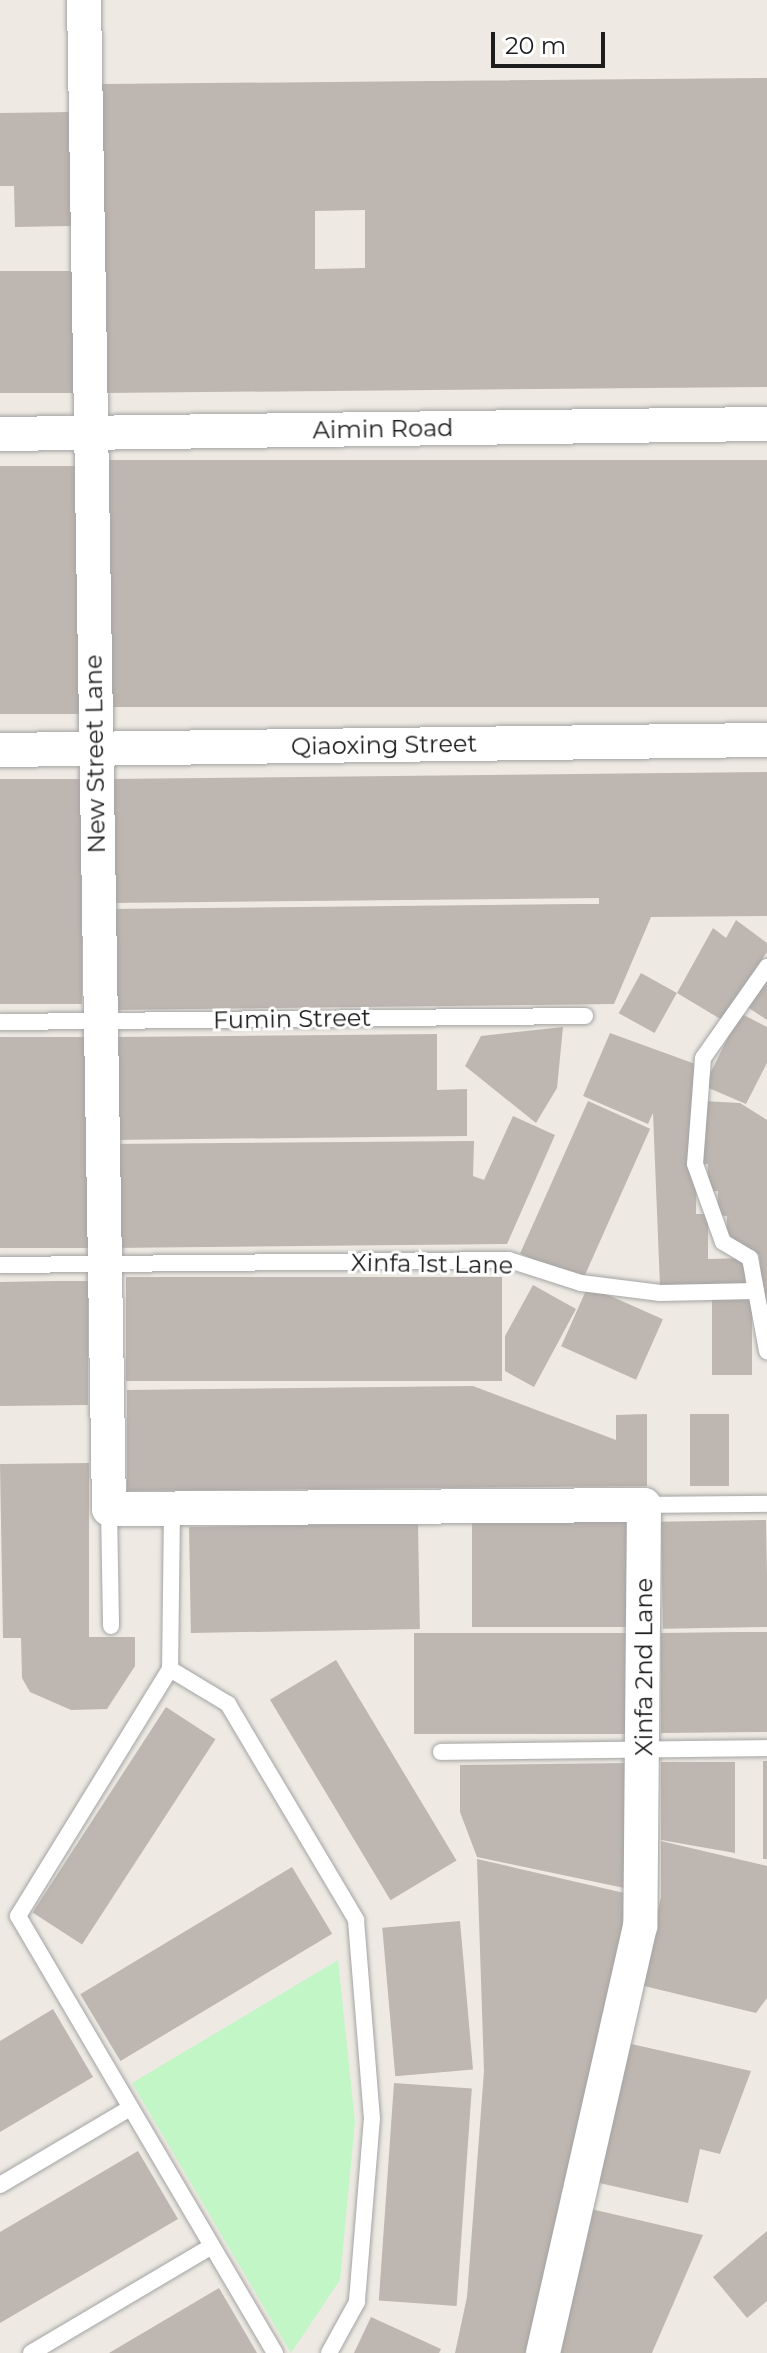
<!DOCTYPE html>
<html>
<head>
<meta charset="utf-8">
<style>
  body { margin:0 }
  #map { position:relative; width:767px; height:2353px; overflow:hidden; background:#eeeae3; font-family:Montserrat,sans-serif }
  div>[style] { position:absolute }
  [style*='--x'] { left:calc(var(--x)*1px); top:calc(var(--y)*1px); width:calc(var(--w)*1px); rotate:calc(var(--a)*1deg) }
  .park>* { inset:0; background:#c2f6c7 }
  .building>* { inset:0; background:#beb6b0; transform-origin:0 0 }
  .roads { filter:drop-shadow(0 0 2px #a4a4a4) drop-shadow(0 0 2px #a4a4a4) }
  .lane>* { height:16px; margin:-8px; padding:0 8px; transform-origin:8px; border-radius:8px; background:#fff }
  .street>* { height:34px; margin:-17px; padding:0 17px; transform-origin:17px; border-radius:17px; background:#fff }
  span { translate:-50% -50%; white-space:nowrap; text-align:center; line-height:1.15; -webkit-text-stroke:6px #fff; paint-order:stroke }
  .street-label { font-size:24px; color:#1d1d1d }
  .scale { position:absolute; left:491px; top:32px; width:114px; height:36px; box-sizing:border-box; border:4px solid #1d1d1d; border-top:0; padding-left:10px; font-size:24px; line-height:28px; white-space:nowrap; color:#1d1d1d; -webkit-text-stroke:6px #fff; paint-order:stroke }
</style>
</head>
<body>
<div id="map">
  <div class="park">
    <i style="clip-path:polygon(338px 1960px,355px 2122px,340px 2280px,291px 2353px,132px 2083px)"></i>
  </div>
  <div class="building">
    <i style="clip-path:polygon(evenodd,767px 78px,767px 387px,103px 393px,102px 84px,767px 78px,365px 210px,365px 268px,315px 269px,315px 211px,365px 210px)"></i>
    <i style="clip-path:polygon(71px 112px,71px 226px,15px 227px,14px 186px,0 186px,0 113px)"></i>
    <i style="left:77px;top:271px;width:122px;height:77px;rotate:90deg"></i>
    <i style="left:767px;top:460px;width:247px;height:660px;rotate:90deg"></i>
    <i style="left:81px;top:466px;width:248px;height:81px;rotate:90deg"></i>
    <i style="clip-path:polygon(767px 772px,767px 916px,651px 917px,614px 1004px,110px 1010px,109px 909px,578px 904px,599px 904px,599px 898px,109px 903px,108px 779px)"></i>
    <i style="left:82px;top:779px;width:225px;height:82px;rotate:90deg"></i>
    <i style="clip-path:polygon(736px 920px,767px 943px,767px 952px,722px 1020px,677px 993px,713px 928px,726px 938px)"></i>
    <i style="left:641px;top:973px;width:41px;height:46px;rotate:29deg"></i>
    <i style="clip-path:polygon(767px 975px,767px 1020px,746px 1006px)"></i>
    <i style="clip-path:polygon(740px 1013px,767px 1027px,767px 1063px,746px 1104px,704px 1086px)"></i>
    <i style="clip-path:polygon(563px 1027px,557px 1088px,536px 1123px,465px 1066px,481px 1036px)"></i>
    <i style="clip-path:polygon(610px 1033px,698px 1065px,696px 1214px,708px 1214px,708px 1259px,745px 1258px,745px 1285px,660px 1287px,653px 1113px,648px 1124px,583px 1096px)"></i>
    <i style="clip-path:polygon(437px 1034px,437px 1090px,467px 1089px,467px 1136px,110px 1140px,110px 1037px)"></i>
    <i style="left:88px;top:1037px;width:211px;height:88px;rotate:90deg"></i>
    <i style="left:588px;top:1101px;width:68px;height:167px;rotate:24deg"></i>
    <i style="clip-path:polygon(704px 1101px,740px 1103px,767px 1120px,767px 1330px,759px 1255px,726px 1240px,727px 1216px,717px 1215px,718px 1191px,707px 1191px,708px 1164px,701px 1164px)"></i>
    <i style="clip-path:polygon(513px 1116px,555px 1135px,507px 1244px,111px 1248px,110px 1144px,474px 1141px,473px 1176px,484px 1180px)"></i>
    <i style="left:502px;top:1277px;width:104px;height:376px;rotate:90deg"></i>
    <i style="clip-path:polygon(56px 1281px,88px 1281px,88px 1405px,0 1406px,0 1282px)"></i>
    <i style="clip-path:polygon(533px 1285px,576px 1309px,534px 1387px,505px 1371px,505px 1336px)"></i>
    <i style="left:588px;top:1286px;width:82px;height:66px;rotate:24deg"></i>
    <i style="left:712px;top:1298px;width:40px;height:77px"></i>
    <i style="clip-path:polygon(473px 1386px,616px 1440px,616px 1415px,647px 1414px,647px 1486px,127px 1491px,127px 1390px)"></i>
    <i style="left:690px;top:1414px;width:39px;height:72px"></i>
    <i style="clip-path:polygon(89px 1463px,89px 1637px,135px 1637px,135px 1666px,107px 1709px,71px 1710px,30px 1692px,22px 1678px,21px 1638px,3px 1638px,0 1464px)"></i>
    <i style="left:766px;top:1520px;width:107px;height:105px;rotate:89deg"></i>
    <i style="left:628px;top:1521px;width:106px;height:156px;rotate:90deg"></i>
    <i style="left:418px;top:1523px;width:106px;height:229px;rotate:89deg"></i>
    <i style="clip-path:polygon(738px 1632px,767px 1632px,767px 1732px,661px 1733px,661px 1633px)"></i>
    <i style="left:628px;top:1633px;width:101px;height:214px;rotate:90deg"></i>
    <i style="left:336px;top:1660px;width:234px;height:77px;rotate:59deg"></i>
    <i style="left:166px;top:1707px;width:59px;height:245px;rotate:33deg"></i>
    <i style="left:763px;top:1761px;width:4px;height:98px"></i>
    <i style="clip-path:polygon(661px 1762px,735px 1762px,735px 1853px,661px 1840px)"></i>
    <i style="clip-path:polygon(628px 1763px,629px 1889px,477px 1857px,460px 1812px,460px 1765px)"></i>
    <i style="clip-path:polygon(661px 1841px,767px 1866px,767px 1998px,756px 2013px,640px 1985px,661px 1897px)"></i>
    <i style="clip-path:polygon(477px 1859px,633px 1895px,530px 2353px,455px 2353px,467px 2297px,484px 2071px)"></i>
    <i style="left:292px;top:1867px;width:78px;height:247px;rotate:59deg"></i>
    <i style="left:460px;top:1921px;width:149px;height:78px;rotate:85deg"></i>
    <i style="clip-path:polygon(53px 2009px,93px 2077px,0 2132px,0 2041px)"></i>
    <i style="clip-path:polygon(627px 2043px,751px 2071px,720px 2154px,700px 2149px,688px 2203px,595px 2182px)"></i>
    <i style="left:394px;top:2083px;width:78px;height:218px;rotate:4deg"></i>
    <i style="clip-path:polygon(138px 2151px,178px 2219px,0 2323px,0 2232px)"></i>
    <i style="clip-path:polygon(591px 2209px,703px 2235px,652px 2353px,558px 2353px)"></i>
    <i style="clip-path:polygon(767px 2231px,767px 2301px,747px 2318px,713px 2277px)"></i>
    <i style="clip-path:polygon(219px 2288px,257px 2353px,109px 2353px)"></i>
    <i style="clip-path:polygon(371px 2317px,441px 2349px,439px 2353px,354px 2353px)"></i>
  </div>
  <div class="roads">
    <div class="lane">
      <i style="--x:767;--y:967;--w:111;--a:125.1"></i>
      <i style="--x:703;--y:1058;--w:106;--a:94.3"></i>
      <i style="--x:695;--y:1164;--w:83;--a:70.3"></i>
      <i style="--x:723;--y:1242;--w:31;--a:31"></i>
      <i style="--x:750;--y:1258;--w:95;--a:79.6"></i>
      <i style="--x:0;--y:1022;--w:585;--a:-0.59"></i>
      <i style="--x:0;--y:1265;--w:509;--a:-0.56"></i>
      <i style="--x:509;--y:1260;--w:76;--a:17.7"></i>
      <i style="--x:581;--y:1283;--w:80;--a:7.2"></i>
      <i style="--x:660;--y:1293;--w:96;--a:-1.2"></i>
      <i style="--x:644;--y:1505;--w:123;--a:-0.5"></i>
      <i style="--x:109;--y:1509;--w:117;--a:89"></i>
      <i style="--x:172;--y:1509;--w:160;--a:90.7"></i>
      <i style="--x:170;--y:1669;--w:290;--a:121.6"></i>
      <i style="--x:18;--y:1916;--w:507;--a:59.54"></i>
      <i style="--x:170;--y:1669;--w:68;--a:31.1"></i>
      <i style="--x:228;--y:1704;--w:251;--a:59.3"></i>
      <i style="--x:356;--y:1920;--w:199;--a:85.4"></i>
      <i style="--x:372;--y:2118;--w:185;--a:94.7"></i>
      <i style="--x:357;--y:2302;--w:58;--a:118.8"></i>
      <i style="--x:441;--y:1752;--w:326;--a:-0.7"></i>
      <i style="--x:0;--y:2185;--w:151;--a:-30.6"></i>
      <i style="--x:31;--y:2353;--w:210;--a:-30.6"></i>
    </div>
    <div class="street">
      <i style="--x:84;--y:0;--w:1509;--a:89.05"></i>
      <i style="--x:109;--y:1509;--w:535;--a:-0.43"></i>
      <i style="--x:644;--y:1505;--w:421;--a:90.5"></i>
      <i style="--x:640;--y:1926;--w:438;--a:102.8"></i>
      <i style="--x:0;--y:434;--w:767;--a:-0.75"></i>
      <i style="--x:0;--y:750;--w:767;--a:-0.75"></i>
    </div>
  </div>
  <div class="street-label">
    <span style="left:383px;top:429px;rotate:-1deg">Aimin Road</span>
    <span style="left:384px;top:745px;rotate:-1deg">Qiaoxing Street</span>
    <span style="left:95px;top:754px;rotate:-91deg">New Street Lane</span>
    <span style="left:292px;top:1019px;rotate:-1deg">Fumin Street</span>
    <span style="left:432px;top:1264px;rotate:1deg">Xinfa 1st Lane</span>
    <span style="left:644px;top:1667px;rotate:-90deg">Xinfa 2nd Lane</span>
  </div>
  <div class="scale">20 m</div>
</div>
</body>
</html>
